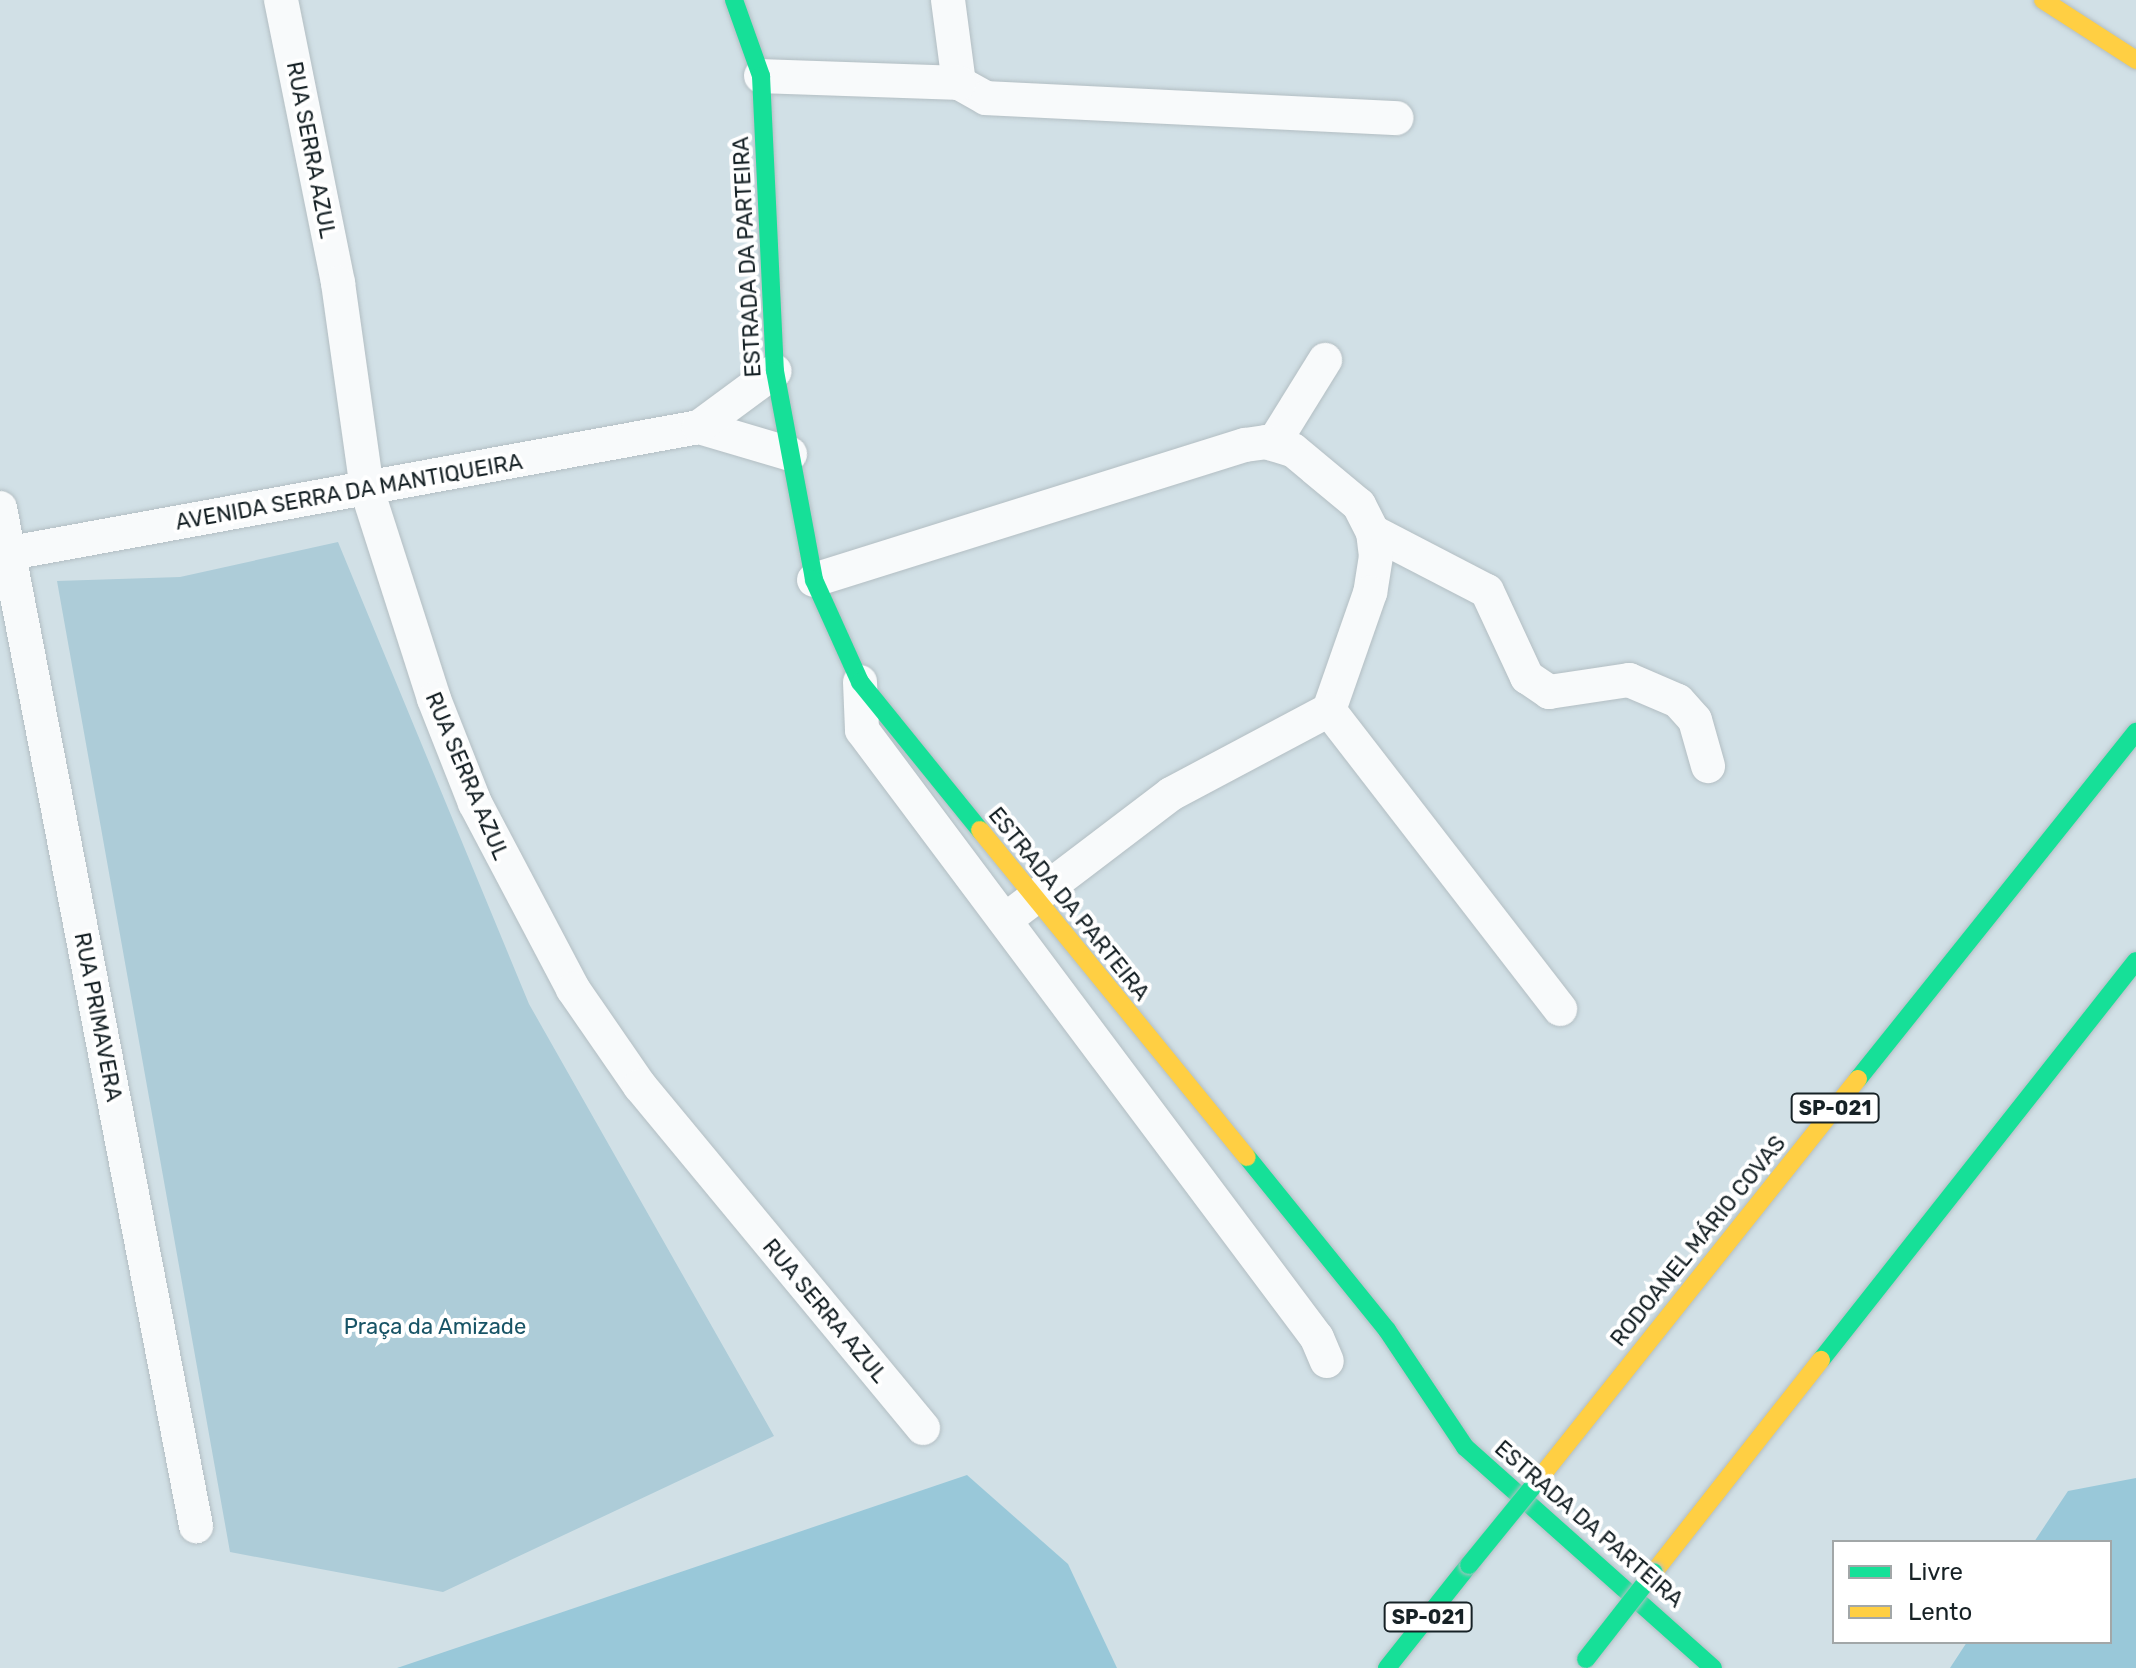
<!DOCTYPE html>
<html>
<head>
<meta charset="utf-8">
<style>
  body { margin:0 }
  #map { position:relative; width:2136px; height:1668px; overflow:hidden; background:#d1e0e6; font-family:Rubik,sans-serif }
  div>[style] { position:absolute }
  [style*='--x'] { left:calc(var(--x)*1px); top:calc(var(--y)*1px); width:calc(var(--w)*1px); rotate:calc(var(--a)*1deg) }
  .green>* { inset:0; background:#adccd8 }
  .forest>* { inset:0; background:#99c8d9 }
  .roads { filter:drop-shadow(0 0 2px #b3bec3) drop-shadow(0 0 2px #b3bec3) }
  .street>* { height:34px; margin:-17px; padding:0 17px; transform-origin:17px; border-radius:17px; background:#f8fafb }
  .fast>* { height:18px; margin:-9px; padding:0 9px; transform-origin:9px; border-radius:9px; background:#16e098 }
  .slow>* { height:18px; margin:-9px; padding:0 9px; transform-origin:9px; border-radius:9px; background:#ffcf43 }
  .bridges { filter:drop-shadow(0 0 2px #b3bec3) drop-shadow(0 0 2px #b3bec3) }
  .fast-bridge>* { height:18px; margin:-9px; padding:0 9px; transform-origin:9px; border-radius:9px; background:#16e098 }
  span { translate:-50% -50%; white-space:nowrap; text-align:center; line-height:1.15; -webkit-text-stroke:8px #fff; paint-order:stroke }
  .shield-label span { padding:2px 6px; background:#fff; border:2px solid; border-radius:6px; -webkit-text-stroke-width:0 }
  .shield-label { font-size:20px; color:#172226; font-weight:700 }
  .street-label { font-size:22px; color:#172226 }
  .park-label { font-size:22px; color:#185466 }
  .legend { position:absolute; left:1832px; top:1540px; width:280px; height:104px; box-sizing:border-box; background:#fff; border:2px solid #a2a7a8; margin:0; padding:10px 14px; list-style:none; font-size:24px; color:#172226 }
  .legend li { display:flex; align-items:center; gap:16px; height:40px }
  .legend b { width:40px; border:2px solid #a2a7a8 }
</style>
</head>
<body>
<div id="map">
  <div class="green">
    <i style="clip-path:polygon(338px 542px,529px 1004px,774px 1436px,443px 1592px,230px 1552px,57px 581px,180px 577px)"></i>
  </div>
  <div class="forest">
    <i style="clip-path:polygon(967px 1475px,1068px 1564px,1117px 1668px,397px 1668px)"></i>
    <i style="clip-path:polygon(2136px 1478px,2136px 1668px,1950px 1668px,1967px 1642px,2110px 1642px,2110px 1542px,2034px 1542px,2068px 1491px)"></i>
  </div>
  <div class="roads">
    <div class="street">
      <i style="--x:281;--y:0;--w:289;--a:78.6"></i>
      <i style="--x:338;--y:283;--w:209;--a:82"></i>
      <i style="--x:367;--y:490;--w:219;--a:72.2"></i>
      <i style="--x:434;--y:699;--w:112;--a:68.5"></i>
      <i style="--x:475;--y:803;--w:210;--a:62.2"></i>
      <i style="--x:573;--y:989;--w:118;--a:55.4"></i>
      <i style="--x:640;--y:1086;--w:444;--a:50.4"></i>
      <i style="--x:948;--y:0;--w:84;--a:82.5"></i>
      <i style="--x:959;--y:83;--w:31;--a:29"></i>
      <i style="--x:986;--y:98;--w:411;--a:2.8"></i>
      <i style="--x:761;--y:76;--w:198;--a:2"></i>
      <i style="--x:699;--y:427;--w:95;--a:16.5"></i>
      <i style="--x:1273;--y:444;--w:99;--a:-58.2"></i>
      <i style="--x:0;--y:508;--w:1037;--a:79.1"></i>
      <i style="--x:1373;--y:532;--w:128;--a:27.4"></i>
      <i style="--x:1487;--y:591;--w:95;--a:65.1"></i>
      <i style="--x:1527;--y:677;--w:27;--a:34"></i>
      <i style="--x:1549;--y:692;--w:81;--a:-8.5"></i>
      <i style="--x:1629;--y:680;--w:53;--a:23.2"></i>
      <i style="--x:1678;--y:701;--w:25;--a:48"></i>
      <i style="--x:1695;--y:720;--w:48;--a:74.2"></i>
      <i style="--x:0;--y:555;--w:711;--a:-10.38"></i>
      <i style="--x:699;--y:427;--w:94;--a:-36.4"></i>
      <i style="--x:814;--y:580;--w:452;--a:-17.4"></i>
      <i style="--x:1245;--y:445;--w:21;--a:-8"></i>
      <i style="--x:1266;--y:442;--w:28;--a:17"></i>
      <i style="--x:1293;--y:450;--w:86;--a:39.8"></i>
      <i style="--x:1359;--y:505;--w:30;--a:63"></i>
      <i style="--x:1373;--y:532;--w:24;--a:83"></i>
      <i style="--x:1376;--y:556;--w:37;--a:99"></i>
      <i style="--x:1370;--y:593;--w:124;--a:109.3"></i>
      <i style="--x:1329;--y:710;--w:378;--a:52.3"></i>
      <i style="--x:860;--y:682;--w:48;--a:87.6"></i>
      <i style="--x:862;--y:730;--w:759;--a:53.19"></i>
      <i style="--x:1317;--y:1338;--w:25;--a:67"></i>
      <i style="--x:1017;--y:911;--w:193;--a:-37.2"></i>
      <i style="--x:1171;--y:794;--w:179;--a:-28"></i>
    </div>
    <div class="fast">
      <i style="--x:734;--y:0;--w:81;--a:70.4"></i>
      <i style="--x:761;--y:76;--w:295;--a:87.3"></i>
      <i style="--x:775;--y:371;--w:213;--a:79.4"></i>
      <i style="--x:814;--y:580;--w:112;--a:65.7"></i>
      <i style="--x:860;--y:682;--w:191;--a:51"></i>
      <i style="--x:1858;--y:1079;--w:445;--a:-51.3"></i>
      <i style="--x:1247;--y:1157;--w:223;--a:51"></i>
      <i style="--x:1387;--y:1330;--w:141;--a:56.3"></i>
      <i style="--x:1465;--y:1447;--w:332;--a:41.7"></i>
      <i style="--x:1821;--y:1360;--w:508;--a:-51.71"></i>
      <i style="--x:1387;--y:1668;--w:132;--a:-51.5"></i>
    </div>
    <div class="slow">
      <i style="--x:2043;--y:0;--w:111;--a:32.8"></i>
      <i style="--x:980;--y:830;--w:422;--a:50.8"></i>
      <i style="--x:1535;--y:1484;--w:518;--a:-51.43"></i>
      <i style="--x:1654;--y:1572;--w:270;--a:-51.8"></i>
    </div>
  </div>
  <div class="bridges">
    <div class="fast-bridge">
      <i style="--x:1469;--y:1565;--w:104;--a:-50.8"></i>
      <i style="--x:1586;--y:1659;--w:110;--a:-52"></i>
    </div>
  </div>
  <div class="shield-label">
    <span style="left:1835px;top:1108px">SP-021</span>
    <span style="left:1428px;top:1617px">SP-021</span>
  </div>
  <div class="street-label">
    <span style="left:311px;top:150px;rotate:79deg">RUA SERRA AZUL</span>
    <span style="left:747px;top:257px;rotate:-93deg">ESTRADA DA PARTEIRA</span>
    <span style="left:349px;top:492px;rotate:-10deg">AVENIDA SERRA DA MANTIQUEIRA</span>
    <span style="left:467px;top:776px;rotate:67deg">RUA SERRA AZUL</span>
    <span style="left:1069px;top:904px;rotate:51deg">ESTRADA DA PARTEIRA</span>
    <span style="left:98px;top:1017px;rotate:79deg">RUA PRIMAVERA</span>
    <span style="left:1698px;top:1241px;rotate:-51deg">RODOANEL MÁRIO COVAS</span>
    <span style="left:825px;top:1311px;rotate:50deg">RUA SERRA AZUL</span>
    <span style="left:1589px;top:1524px;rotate:41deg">ESTRADA DA PARTEIRA</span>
  </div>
  <div class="park-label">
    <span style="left:435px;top:1327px">Praça da Amizade</span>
  </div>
  <ul class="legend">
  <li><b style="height:10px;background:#16e098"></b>Livre</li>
  <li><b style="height:10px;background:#ffcf43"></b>Lento</li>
  </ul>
</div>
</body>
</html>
